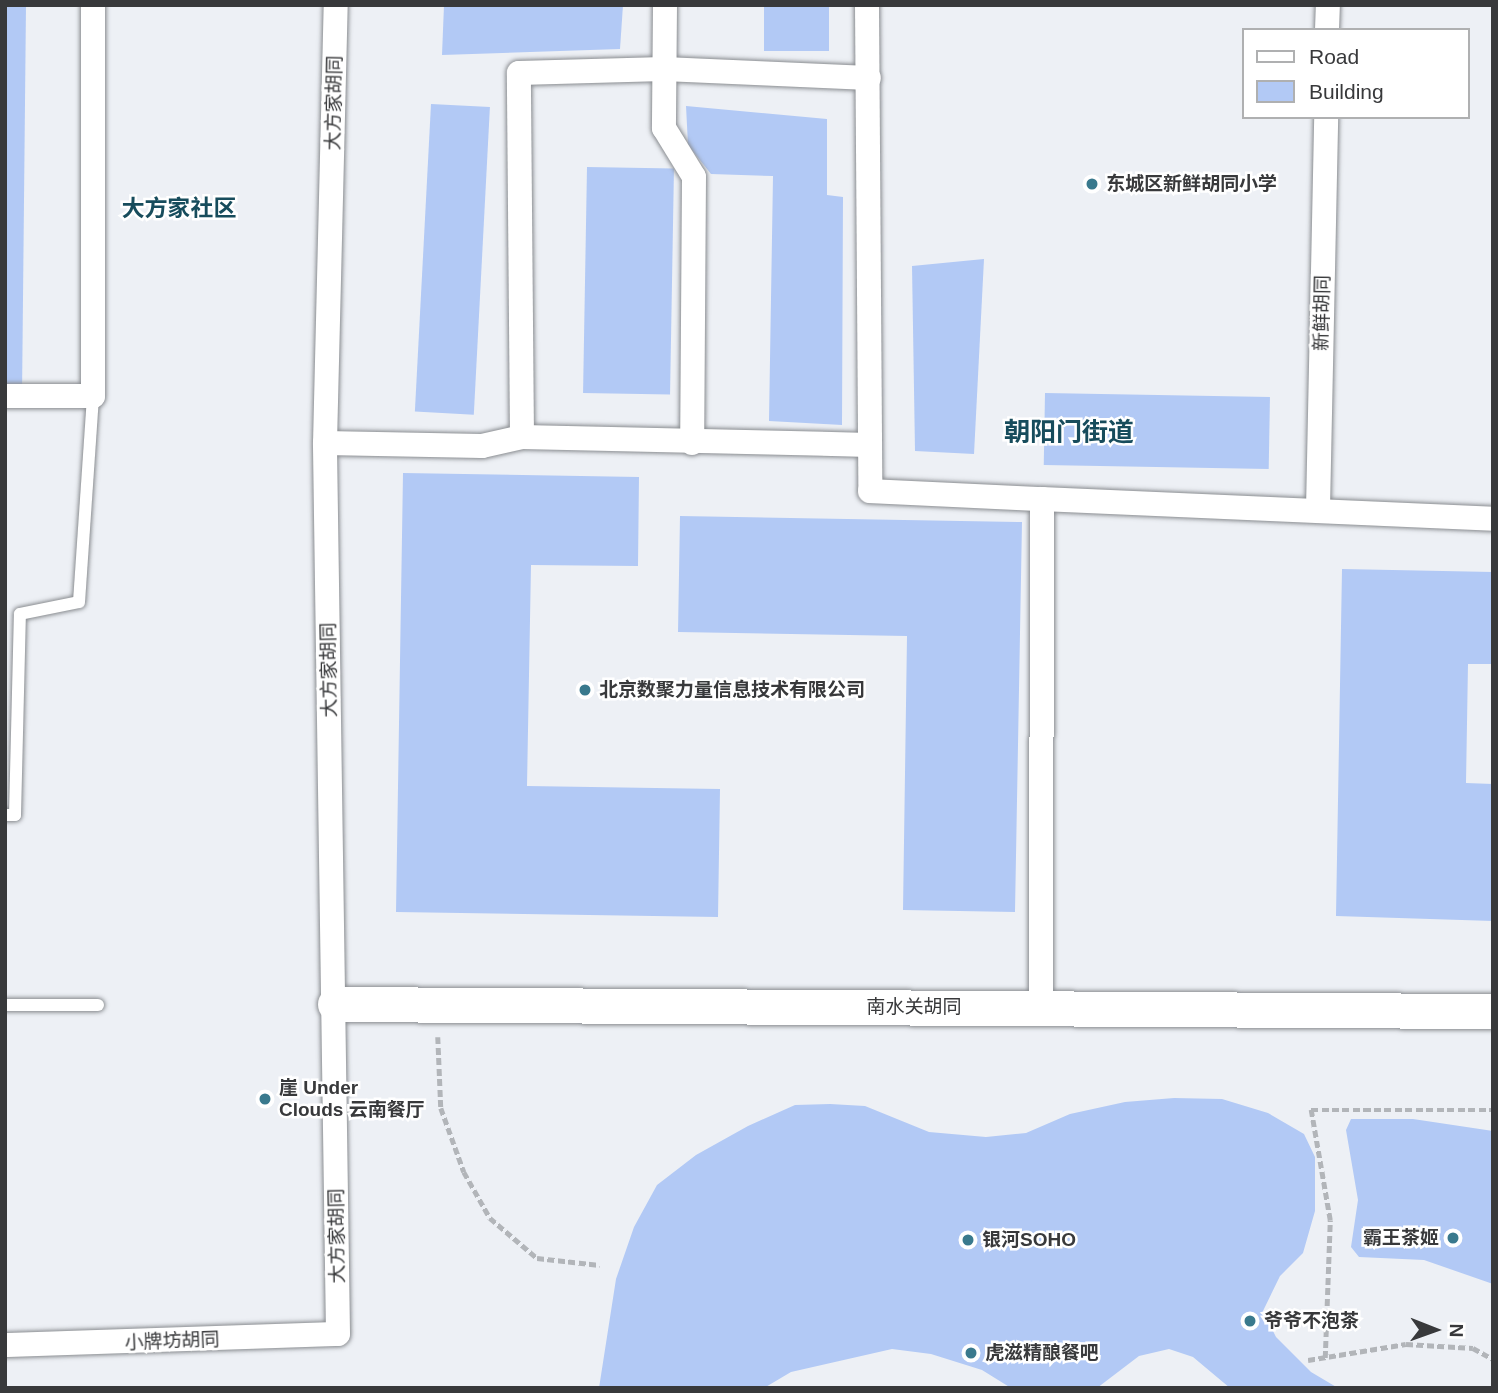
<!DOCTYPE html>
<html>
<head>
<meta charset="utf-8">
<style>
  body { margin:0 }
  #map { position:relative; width:1498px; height:1393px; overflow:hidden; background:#edf0f5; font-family:Helvetica,"Noto Sans SC",sans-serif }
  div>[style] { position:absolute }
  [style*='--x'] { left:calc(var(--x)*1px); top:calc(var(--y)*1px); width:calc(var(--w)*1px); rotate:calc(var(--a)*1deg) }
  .building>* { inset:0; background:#b2c9f5; transform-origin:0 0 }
  .path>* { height:4.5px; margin-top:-2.25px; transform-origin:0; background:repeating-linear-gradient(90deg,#b2b5b9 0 7px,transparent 0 10.5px) }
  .roads { filter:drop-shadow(0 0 2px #8a8d91) drop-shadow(0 0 2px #8a8d91) }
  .lane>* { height:12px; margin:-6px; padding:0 6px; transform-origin:6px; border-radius:6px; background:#fff }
  .street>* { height:24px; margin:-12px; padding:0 12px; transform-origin:12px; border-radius:12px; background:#fff }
  .secondary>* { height:35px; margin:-17.5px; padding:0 17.5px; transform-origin:17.5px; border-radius:17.5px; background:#fff }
  .dots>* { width:19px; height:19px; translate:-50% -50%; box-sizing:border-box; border:4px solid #fff; border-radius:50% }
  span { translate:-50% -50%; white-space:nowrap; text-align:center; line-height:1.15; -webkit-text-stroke:5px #fff; paint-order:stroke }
  .street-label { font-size:19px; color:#38393b }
  .poi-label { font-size:19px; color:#38393b; font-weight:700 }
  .left { translate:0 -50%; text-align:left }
  .right { translate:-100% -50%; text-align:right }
  .quarter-label { font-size:23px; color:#174c5c; font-weight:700 }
  .district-label { font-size:26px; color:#174c5c; font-weight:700 }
  .frame { position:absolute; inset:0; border:7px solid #38393b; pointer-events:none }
  .legend { position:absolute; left:1242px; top:28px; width:228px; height:91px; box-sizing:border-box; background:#fff; border:2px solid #afb0b1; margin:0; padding:9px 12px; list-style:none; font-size:21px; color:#38393b }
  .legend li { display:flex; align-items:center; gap:14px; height:35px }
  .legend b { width:35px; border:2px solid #afb0b1 }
  .north { position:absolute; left:1400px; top:1295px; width:70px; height:70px; -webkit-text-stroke:5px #fff; paint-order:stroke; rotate:91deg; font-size:19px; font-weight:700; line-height:28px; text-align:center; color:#38393b }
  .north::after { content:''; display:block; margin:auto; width:24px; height:32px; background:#38393b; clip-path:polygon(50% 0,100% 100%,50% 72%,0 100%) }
</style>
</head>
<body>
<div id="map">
  <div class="building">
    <i style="clip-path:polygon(5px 5px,26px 5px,22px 397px,5px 397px)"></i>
    <i style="clip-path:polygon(444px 5px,623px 5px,620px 49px,442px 55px)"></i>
    <i style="left:764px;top:5px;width:65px;height:46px"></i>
    <i style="left:431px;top:104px;width:59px;height:308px;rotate:3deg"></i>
    <i style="clip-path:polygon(686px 106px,827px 119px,827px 195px,843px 197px,842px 425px,769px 421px,773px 176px,711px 174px,688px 145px)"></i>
    <i style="left:587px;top:167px;width:87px;height:226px;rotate:1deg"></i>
    <i style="clip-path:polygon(984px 259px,974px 454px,915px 451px,912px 266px)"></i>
    <i style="left:1045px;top:393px;width:225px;height:72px;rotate:1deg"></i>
    <i style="clip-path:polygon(403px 473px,639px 477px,638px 566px,531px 565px,527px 786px,720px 789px,718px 917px,396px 912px)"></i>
    <i style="clip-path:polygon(680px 516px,1022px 522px,1015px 912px,903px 910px,907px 636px,678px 632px)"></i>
    <i style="clip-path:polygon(1342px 569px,1493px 572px,1493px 664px,1468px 664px,1466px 783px,1493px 784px,1493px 921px,1336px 916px)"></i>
    <i style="clip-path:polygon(1174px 1098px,1222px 1099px,1268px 1113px,1304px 1134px,1315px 1157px,1315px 1211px,1303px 1253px,1280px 1276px,1263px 1311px,1276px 1337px,1311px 1372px,1338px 1388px,1230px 1388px,1193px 1357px,1169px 1349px,1139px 1356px,1097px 1388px,1011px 1388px,982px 1370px,931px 1354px,892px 1349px,791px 1372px,764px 1388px,599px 1388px,616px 1279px,634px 1227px,657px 1185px,696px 1155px,748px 1126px,795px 1105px,830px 1104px,865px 1106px,929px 1132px,986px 1137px,1026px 1133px,1070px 1114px,1125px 1102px)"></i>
    <i style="clip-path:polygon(1351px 1119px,1413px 1119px,1493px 1131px,1493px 1284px,1424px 1260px,1359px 1257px,1351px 1247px,1358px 1200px,1346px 1130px)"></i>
  </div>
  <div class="path">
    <i style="--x:438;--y:1037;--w:71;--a:87.6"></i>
    <i style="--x:441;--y:1108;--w:68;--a:70.2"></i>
    <i style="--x:464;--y:1172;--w:53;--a:60.5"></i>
    <i style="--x:490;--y:1218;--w:62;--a:40.4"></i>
    <i style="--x:537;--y:1258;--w:63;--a:6.3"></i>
    <i style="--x:1325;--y:1358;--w:138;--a:-87.9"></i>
    <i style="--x:1330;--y:1220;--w:112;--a:-99.8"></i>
    <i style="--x:1311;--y:1110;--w:182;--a:0"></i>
    <i style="--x:1308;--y:1360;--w:99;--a:-9.3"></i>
    <i style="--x:1406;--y:1344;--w:67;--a:3.4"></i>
    <i style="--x:1473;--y:1348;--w:23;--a:29"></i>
  </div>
  <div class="roads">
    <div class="lane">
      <i style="--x:5;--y:815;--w:10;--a:0"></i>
      <i style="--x:15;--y:815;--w:201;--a:-88.6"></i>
      <i style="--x:20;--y:614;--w:60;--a:-11.5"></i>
      <i style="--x:79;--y:602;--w:206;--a:-86.1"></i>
      <i style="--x:5;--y:1005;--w:93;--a:0"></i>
    </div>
    <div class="street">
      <i style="--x:665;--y:5;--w:123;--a:90.5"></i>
      <i style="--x:664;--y:128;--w:57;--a:58.5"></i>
      <i style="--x:694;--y:177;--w:266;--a:90.4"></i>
      <i style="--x:867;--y:5;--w:486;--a:89.6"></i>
      <i style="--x:870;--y:491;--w:172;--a:2.7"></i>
      <i style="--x:1327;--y:30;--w:25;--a:-88"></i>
      <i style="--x:5;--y:396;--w:88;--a:0"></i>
      <i style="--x:93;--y:396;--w:391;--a:-90"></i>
      <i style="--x:522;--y:437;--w:364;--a:-90.5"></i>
      <i style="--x:519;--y:73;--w:145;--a:-1.6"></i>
      <i style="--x:664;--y:69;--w:205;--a:2.5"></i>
      <i style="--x:325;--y:443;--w:157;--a:1.1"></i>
      <i style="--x:482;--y:446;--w:41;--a:-12.7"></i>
      <i style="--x:522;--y:437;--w:348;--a:1.3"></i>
      <i style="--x:1318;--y:509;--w:392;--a:-88.8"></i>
      <i style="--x:1041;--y:1008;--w:509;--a:-89.89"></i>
      <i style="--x:1042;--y:499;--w:451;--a:2.5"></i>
      <i style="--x:5;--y:1345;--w:333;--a:-1.9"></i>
      <i style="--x:338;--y:1334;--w:891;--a:-90.84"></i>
      <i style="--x:325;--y:443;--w:438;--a:-88.6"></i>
    </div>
    <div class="secondary">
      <i style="--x:335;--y:1004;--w:1158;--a:0.35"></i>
    </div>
  </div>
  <div class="dots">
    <i style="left:1092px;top:184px;background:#39798d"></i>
    <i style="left:585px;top:690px;background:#39798d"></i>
    <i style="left:265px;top:1099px;background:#39798d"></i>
    <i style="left:1453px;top:1238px;background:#39798d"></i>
    <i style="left:968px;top:1240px;background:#39798d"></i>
    <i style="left:1250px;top:1321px;background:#39798d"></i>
    <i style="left:971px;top:1353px;background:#39798d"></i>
  </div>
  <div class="street-label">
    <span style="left:334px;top:103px;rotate:-89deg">大方家胡同</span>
    <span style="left:1322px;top:313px;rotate:-89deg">新鲜胡同</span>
    <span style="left:329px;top:670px;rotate:-91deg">大方家胡同</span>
    <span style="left:914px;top:1007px">南水关胡同</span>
    <span style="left:337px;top:1236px;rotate:-91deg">大方家胡同</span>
    <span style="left:172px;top:1341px;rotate:-2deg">小牌坊胡同</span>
  </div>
  <div class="poi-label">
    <span class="left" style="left:1106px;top:184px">东城区新鲜胡同小学</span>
    <span class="left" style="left:599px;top:690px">北京数聚力量信息技术有限公司</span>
    <span class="left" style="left:279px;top:1099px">崖 Under<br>Clouds 云南餐厅</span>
    <span class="right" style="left:1439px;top:1238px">霸王茶姬</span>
    <span class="left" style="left:982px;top:1240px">银河SOHO</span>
    <span class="left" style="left:1264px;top:1321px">爷爷不泡茶</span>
    <span class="left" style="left:985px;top:1353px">虎滋精酿餐吧</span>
  </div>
  <div class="quarter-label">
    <span style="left:179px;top:208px">大方家社区</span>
  </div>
  <div class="district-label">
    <span style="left:1069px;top:433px">朝阳门街道</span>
  </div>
  <div class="frame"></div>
  <ul class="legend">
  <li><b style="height:9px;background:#fff"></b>Road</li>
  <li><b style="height:19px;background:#b2c9f5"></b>Building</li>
  </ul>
  <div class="north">N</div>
</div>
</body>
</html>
